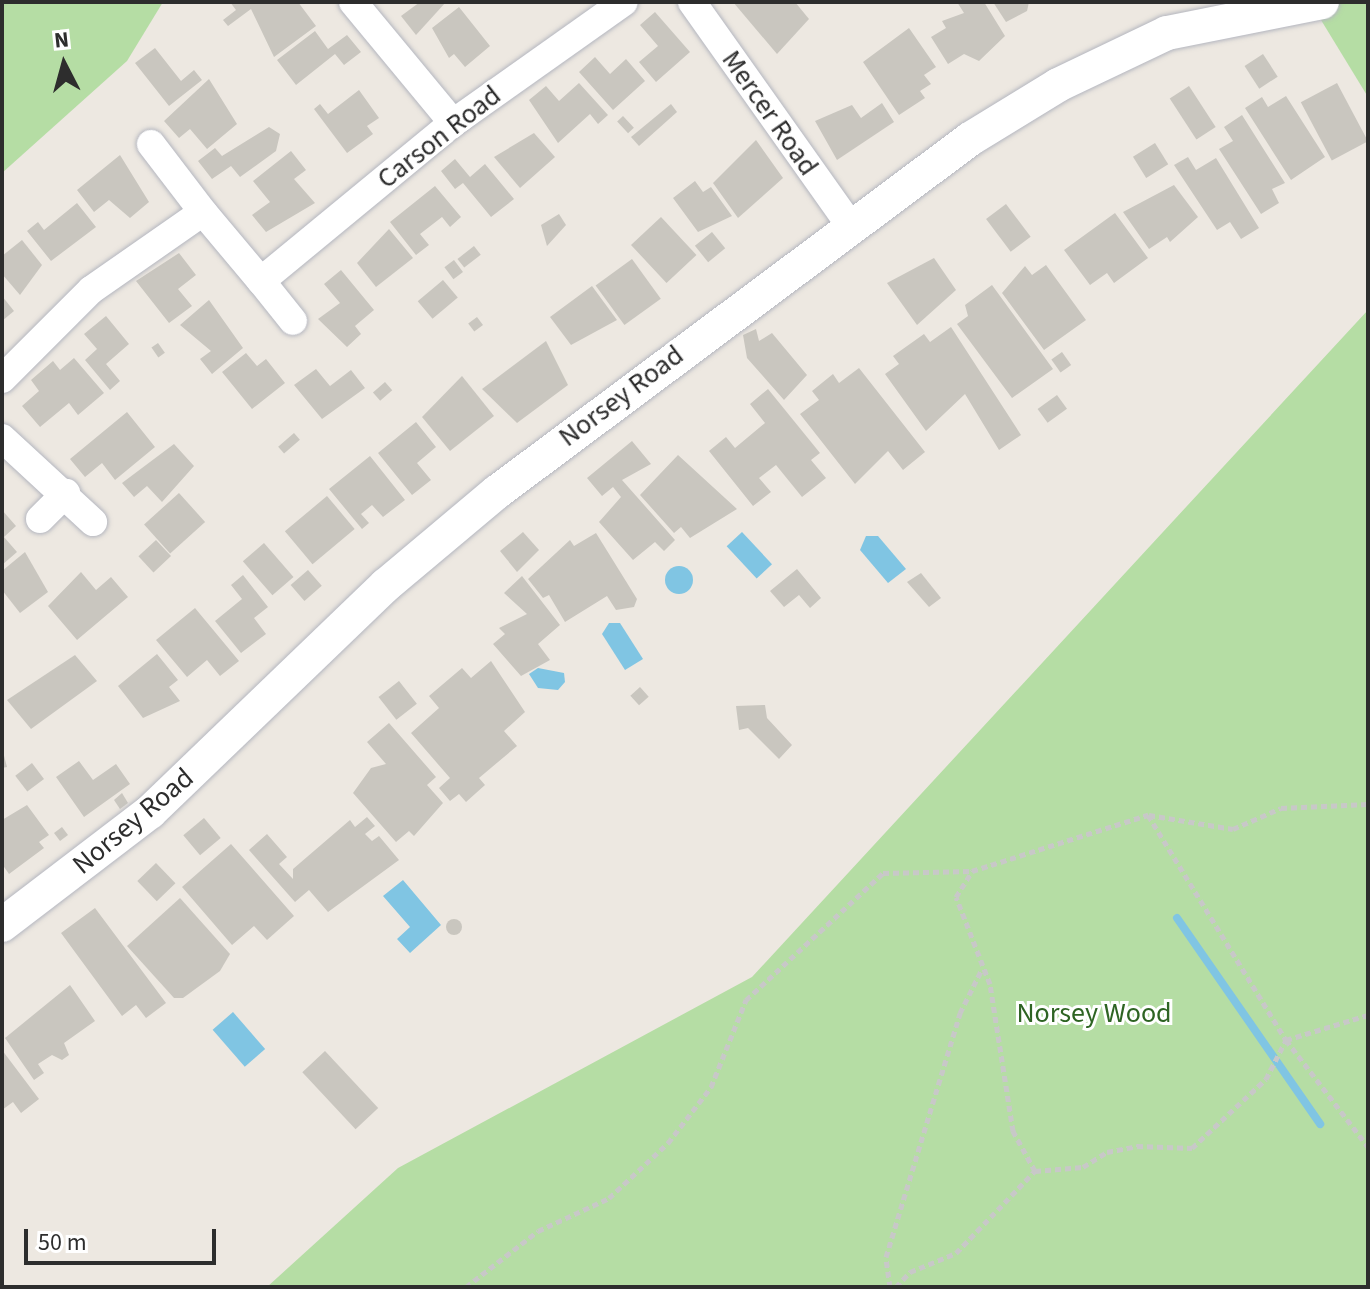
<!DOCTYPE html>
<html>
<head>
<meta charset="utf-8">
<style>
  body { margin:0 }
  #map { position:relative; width:1370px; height:1289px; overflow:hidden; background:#ede8e1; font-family:"Source Sans 3",sans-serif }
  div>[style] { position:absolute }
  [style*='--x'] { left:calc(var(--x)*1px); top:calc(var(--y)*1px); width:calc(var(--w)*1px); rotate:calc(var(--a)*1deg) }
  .green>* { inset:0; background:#b5dda4 }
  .water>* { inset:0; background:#80c5e3; transform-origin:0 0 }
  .round { border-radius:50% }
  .stream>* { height:8px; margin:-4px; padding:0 4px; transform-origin:4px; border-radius:4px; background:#80c5e3 }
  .building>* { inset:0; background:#c9c6bf; transform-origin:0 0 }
  .path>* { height:5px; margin-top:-2.5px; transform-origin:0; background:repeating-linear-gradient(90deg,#c8c8c8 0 6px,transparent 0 10px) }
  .roads { filter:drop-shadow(0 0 2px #b4b6bf) drop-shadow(0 0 2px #b4b6bf) }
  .minor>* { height:28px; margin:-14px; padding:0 14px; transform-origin:14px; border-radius:14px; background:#fff }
  .tertiary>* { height:34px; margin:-17px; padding:0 17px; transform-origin:17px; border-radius:17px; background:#fff }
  span { translate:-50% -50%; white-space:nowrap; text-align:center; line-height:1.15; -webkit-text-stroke:6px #fff; paint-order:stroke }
  .street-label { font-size:28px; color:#2d2d2d }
  .park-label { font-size:28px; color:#2e6423 }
  .frame { position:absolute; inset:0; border:4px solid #2d2d2d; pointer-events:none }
  .north { position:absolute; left:24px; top:24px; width:80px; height:80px; -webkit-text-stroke:6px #fff; paint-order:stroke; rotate:354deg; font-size:22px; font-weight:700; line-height:32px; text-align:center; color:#2d2d2d }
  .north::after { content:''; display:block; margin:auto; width:28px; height:36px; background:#2d2d2d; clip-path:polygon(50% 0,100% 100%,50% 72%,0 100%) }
  .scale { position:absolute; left:24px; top:1229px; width:192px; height:36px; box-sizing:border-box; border:4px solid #2d2d2d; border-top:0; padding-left:10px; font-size:24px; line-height:28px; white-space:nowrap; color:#2d2d2d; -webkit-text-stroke:6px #fff; paint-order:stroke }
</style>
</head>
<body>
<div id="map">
  <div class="green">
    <i style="clip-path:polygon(2px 2px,163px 2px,127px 61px,2px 173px)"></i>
    <i style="clip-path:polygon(1310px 2px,1368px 2px,1368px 97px)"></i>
    <i style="clip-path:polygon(1368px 310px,1368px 1287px,267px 1287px,398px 1168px,752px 977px)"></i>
  </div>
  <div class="water">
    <i style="left:742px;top:532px;width:44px;height:21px;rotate:47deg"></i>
    <i style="clip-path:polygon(866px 536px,878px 536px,906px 569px,888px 583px,860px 550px)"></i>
    <i class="round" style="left:665px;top:566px;width:28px;height:28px"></i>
    <i style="clip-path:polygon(609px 623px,620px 623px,643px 659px,625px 670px,602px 634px)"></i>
    <i style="clip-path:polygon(538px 668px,564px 673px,565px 682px,558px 690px,538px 688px,529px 674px)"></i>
    <i style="clip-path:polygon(403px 880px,441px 925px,410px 953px,397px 939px,410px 927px,383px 896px)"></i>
    <i style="left:233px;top:1012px;width:49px;height:27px;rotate:49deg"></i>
  </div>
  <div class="stream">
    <i style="--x:1177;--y:918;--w:251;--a:55.2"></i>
  </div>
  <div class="building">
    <i style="clip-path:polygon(230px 2px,298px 2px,316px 26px,274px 57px,251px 9px,228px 26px,223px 20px,236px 10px)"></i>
    <i style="clip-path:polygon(420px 2px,446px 2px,416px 35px,401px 16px)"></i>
    <i style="clip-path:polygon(733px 2px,795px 2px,809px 19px,777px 54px)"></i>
    <i style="clip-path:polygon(957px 2px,984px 2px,1005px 36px,979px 61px,964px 54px,948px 64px,931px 37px,946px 28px,942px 21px,964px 13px)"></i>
    <i style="clip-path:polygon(993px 2px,1029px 2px,1027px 11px,1006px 22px)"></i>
    <i style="clip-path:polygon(459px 7px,490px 46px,465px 67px,454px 54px,449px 58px,432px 28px)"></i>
    <i style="clip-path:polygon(655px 12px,690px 52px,656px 82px,639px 62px,658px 46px,640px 25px)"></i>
    <i style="clip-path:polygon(909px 28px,936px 67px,924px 75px,931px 84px,920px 91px,925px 98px,899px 115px,863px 62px)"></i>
    <i style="clip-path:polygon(315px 31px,328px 49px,347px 35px,361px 52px,344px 65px,335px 54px,296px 85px,277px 60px)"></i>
    <i style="clip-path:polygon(155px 48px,181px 81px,194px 70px,202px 80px,169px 106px,135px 63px)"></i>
    <i style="left:1263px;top:54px;width:27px;height:22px;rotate:57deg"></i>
    <i style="clip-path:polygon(595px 57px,610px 74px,626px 59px,645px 81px,613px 110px,579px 72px)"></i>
    <i style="clip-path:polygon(209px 79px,237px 124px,207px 149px,190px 129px,179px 138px,164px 121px)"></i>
    <i style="clip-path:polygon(579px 83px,608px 115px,598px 124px,590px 114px,558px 143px,529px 100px,546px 86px,559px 101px)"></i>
    <i style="left:1337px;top:83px;width:66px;height:41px;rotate:62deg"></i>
    <i style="left:1189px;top:86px;width:49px;height:23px;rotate:57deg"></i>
    <i style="clip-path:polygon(359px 90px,379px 118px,367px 126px,373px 134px,347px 153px,314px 109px,320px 104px,328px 114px)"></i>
    <i style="clip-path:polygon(1286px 96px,1325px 157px,1291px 180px,1245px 108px,1262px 97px,1268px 107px)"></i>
    <i style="clip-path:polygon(882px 103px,894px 122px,837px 160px,815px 121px,852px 105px,861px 118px)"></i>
    <i style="clip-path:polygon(671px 104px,677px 112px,639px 146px,631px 137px)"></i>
    <i style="clip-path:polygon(1242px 115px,1285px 183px,1272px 189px,1279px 203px,1261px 214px,1219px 149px,1233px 141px,1224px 127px)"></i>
    <i style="left:623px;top:116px;width:16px;height:8px;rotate:47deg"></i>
    <i style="clip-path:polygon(269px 127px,280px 134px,276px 151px,240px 177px,231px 166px,212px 179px,198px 161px,215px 148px,222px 156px)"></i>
    <i style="clip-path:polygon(534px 133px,555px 157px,520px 188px,494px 157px)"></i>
    <i style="clip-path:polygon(756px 140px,783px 178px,738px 218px,713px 183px)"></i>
    <i style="left:1155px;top:143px;width:25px;height:26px;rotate:58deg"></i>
    <i style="clip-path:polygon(291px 151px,306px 170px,294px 179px,315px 203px,266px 232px,252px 215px,270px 202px,253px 181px)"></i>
    <i style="clip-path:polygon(120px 155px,149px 202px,130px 218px,109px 200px,94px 212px,77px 190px)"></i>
    <i style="clip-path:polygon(1188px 157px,1196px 170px,1216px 158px,1259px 228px,1241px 239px,1230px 222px,1217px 230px,1174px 165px)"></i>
    <i style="clip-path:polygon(455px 159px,470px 177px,485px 164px,514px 199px,491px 217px,463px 183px,455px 189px,441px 171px)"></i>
    <i style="clip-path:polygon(695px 181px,703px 192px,711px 187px,732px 216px,698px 232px,673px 198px)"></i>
    <i style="clip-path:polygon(1174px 185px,1198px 217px,1170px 242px,1167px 237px,1149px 249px,1123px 212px)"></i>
    <i style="clip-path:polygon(435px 186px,461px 217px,450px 227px,442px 217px,420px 234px,429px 245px,416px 255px,390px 222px)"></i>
    <i style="clip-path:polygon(77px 203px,96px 227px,51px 261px,27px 231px,38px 222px,44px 230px)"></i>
    <i style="left:1006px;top:204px;width:41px;height:25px;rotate:53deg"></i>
    <i style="clip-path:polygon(1115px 213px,1148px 258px,1114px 283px,1107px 273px,1090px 285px,1064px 250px)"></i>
    <i style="clip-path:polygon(559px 214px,566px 225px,547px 246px,541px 225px)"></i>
    <i style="left:661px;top:217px;width:52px;height:41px;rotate:47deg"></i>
    <i style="clip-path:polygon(389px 229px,413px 258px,376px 287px,357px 263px)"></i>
    <i style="left:712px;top:232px;width:21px;height:22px;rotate:51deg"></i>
    <i style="clip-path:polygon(22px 240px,42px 265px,20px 295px,2px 274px,2px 256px)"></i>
    <i style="left:474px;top:246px;width:11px;height:21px;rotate:52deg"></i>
    <i style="clip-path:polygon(179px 253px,196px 275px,178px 289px,192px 306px,169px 323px,136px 281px)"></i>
    <i style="clip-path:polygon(934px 258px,956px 290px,917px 325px,887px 283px)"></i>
    <i style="left:632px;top:259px;width:49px;height:45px;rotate:54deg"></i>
    <i style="left:454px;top:260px;width:15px;height:12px;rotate:53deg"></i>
    <i style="clip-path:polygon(1046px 265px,1086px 320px,1044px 350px,1002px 293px,1025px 266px,1032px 275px)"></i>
    <i style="clip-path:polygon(341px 270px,374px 310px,355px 326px,361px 334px,347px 347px,318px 319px,340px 303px,324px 284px)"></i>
    <i style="left:443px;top:280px;width:23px;height:33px;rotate:50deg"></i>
    <i style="clip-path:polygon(992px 285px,1053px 369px,1012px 398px,957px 324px,968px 316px,965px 305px)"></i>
    <i style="clip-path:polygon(592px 286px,617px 320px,571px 345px,550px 317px)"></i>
    <i style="clip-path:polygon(2px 296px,14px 311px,2px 321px)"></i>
    <i style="clip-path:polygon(209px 300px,243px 348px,212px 374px,200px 359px,211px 351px,180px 325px)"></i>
    <i style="clip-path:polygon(106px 316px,129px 344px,106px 364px,120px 381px,110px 390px,85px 360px,97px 349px,84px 334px)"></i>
    <i style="left:477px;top:317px;width:10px;height:11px;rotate:53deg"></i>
    <i style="clip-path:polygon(951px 327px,1021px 435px,999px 450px,965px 394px,926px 431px,885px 374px,899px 364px,893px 356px,924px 334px,930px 342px)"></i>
    <i style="clip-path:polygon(756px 329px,759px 341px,772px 333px,807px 375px,784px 400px,747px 358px,743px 335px)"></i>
    <i style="clip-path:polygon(546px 341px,568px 385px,517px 423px,482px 389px)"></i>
    <i style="left:158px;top:343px;width:12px;height:8px;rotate:55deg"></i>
    <i style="left:1062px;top:352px;width:16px;height:13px;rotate:55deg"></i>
    <i style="clip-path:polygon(246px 353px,257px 366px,266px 359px,285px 383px,252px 409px,222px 372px)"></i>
    <i style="clip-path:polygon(74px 358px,104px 393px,78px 415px,69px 403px,40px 427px,22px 406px,39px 391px,31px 380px,53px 361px,60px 370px)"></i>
    <i style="clip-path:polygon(859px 368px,925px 452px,903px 470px,888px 451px,855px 484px,800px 414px,819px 400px,812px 391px,833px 374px,839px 383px)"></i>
    <i style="clip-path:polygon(316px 369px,330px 386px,351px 370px,365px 388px,322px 419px,294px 385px)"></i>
    <i style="clip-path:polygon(462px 376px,494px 416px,450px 451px,422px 417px)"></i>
    <i style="left:385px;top:382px;width:11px;height:16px;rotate:49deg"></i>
    <i style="clip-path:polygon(768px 389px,820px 453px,811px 460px,826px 478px,802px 497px,776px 465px,759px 478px,771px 492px,753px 506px,709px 451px,726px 437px,735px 448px,765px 423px,750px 404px)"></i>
    <i style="left:1057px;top:395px;width:17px;height:24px;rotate:54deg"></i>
    <i style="clip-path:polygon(127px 412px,155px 447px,115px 480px,102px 463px,85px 477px,70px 459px)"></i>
    <i style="clip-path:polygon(416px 422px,436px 447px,417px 463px,431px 480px,412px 495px,378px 453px)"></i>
    <i style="left:294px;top:433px;width:9px;height:21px;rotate:49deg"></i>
    <i style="clip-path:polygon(632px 441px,651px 464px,622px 480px,675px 540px,664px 551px,655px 542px,633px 560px,599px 522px,621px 497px,613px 487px,602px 496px,587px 478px)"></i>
    <i style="clip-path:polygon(174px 444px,194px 466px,162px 502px,147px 486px,134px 497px,122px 483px)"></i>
    <i style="clip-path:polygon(678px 455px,737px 509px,690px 538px,681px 527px,674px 533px,640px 495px)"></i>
    <i style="clip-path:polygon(370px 456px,405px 500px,383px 517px,372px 505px,361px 514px,369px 523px,362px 529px,329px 489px)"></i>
    <i style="left:179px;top:493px;width:39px;height:47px;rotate:48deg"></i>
    <i style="left:327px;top:496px;width:43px;height:55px;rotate:50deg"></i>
    <i style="clip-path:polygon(2px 510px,16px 526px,4px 537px,17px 552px,2px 565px)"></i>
    <i style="clip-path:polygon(523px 532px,539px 550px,517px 572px,500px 551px)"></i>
    <i style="clip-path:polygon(596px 533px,637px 599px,634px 607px,616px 610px,607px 596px,565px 622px,549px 595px,543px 598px,528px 579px,570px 540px,574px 546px)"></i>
    <i style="left:156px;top:540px;width:22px;height:24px;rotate:47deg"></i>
    <i style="left:264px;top:543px;width:45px;height:28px;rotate:49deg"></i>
    <i style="clip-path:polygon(25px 552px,48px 592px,20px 613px,2px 590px,2px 571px)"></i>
    <i style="clip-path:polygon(797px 569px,821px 598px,810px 608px,799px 595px,784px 607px,770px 591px)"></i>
    <i style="left:308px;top:570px;width:21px;height:23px;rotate:49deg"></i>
    <i style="clip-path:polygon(81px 572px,96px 590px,111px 577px,128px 597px,77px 640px,48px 606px)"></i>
    <i style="clip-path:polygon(921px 573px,941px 598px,929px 607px,907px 582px)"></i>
    <i style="clip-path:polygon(243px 575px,268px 607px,254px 618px,266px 634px,241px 653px,215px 621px,242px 599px,231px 585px)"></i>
    <i style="clip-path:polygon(522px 576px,560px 625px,538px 644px,550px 660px,521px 676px,493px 644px,505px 634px,499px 628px,527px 614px,504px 593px)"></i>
    <i style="clip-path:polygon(195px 608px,239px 661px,220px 676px,207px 660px,187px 677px,156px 640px)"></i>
    <i style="clip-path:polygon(157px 654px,178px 680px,169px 687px,180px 701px,143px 718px,118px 686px)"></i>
    <i style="clip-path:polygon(75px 655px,97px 681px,31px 729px,7px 700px)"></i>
    <i style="clip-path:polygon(491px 661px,525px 712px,504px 731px,517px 746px,479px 778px,485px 785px,466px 802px,459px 794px,450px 801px,439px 788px,450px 778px,411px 733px,439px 708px,429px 696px,462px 668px,471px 678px)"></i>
    <i style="left:399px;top:681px;width:29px;height:26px;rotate:52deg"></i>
    <i style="left:640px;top:687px;width:13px;height:13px;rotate:48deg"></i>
    <i style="clip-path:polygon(765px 705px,767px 718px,792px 745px,779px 759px,748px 728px,739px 730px,736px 706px)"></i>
    <i style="clip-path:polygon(389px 723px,436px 777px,427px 785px,443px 803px,414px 836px,409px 831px,396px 842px,353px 793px,371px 768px,386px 764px,367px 742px)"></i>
    <i style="clip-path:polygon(2px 748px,7px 767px,2px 768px)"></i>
    <i style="clip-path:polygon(79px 761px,93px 780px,116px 764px,130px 784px,84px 817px,56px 777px)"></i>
    <i style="left:32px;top:763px;width:20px;height:21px;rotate:53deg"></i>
    <i style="clip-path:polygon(122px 793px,128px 803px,120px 809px,114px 800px)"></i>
    <i style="clip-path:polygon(27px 805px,49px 835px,39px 842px,44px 848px,9px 874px,2px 864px,2px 820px)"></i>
    <i style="clip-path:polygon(367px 817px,375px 826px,365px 834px,372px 841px,379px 836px,399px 860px,328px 912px,309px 890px,295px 902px,249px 850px,267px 834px,287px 857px,279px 864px,293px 879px,293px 869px,350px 820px,355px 827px)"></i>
    <i style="left:204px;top:818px;width:26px;height:27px;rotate:50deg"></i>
    <i style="left:62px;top:827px;width:10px;height:10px;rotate:53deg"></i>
    <i style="clip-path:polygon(231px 844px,294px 916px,267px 940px,254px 926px,232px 945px,182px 887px)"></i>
    <i style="left:156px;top:863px;width:28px;height:26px;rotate:46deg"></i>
    <i style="clip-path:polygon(180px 898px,230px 954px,220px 971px,183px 998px,174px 998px,127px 946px)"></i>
    <i style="clip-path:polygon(95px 908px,166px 1003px,146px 1018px,136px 1005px,122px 1016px,61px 933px)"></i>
    <i class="round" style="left:446px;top:919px;width:16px;height:16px"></i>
    <i style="clip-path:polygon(70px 985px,95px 1021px,64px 1043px,69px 1055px,62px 1060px,52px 1055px,38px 1064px,44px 1073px,34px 1080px,5px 1038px)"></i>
    <i style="clip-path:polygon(2px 1050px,39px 1099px,21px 1113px,13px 1102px,2px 1110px)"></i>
    <i style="left:325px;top:1051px;width:78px;height:31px;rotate:47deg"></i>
  </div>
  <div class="path">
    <i style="--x:1149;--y:815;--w:85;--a:9.5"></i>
    <i style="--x:1233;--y:829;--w:52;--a:-23.6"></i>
    <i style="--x:1281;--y:808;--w:87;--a:-2.6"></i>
    <i style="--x:1035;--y:1171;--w:46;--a:-118.8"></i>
    <i style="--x:1013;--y:1131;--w:149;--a:-98.9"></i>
    <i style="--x:990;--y:984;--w:93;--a:-111.3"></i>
    <i style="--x:956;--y:897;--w:31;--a:-58"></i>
    <i style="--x:972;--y:871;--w:185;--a:-17.7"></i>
    <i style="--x:1148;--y:815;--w:264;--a:58.5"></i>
    <i style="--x:1286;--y:1040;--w:86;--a:-17"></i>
    <i style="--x:466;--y:1287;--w:91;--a:-37.9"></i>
    <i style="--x:538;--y:1231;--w:78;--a:-24.9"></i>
    <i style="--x:609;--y:1198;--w:81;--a:-43"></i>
    <i style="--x:668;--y:1143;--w:71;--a:-52.5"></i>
    <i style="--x:711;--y:1087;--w:94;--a:-68.1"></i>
    <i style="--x:746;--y:1000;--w:187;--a:-42.8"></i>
    <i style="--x:883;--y:873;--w:88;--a:-1.3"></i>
    <i style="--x:890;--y:1287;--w:30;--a:-98"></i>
    <i style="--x:886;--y:1257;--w:255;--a:-73.1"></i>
    <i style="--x:960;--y:1013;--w:49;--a:-63.4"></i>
    <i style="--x:896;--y:1287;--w:21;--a:-47"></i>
    <i style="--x:910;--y:1272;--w:50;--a:-22.4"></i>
    <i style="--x:956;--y:1253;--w:114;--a:-46.1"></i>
    <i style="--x:1035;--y:1171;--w:48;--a:-4.8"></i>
    <i style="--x:1083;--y:1167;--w:28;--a:-32"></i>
    <i style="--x:1107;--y:1152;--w:31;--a:-11"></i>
    <i style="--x:1137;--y:1146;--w:55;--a:2.1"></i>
    <i style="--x:1192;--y:1148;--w:101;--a:-43"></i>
    <i style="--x:1266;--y:1079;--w:44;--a:-62.9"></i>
    <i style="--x:1286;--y:1040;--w:135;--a:52.5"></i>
  </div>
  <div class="roads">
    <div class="minor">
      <i style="--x:353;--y:2;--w:157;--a:50.4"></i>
      <i style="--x:692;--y:2;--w:272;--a:54.7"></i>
      <i style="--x:151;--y:144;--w:86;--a:52.6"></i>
      <i style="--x:261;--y:281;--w:51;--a:51.3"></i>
      <i style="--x:2;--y:379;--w:126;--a:-45"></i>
      <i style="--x:91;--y:290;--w:136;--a:-34.9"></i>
      <i style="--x:203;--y:212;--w:90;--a:50"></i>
      <i style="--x:261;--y:281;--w:249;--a:-39.5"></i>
      <i style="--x:453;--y:123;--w:209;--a:-35.3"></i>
      <i style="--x:2;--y:438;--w:124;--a:42.7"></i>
      <i style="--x:40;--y:519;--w:37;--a:-45"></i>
    </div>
    <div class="tertiary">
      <i style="--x:2;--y:925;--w:186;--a:-37.4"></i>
      <i style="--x:150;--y:812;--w:327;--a:-43.9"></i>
      <i style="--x:386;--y:585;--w:145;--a:-40"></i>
      <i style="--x:497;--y:492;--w:590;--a:-36.73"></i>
      <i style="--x:970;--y:139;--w:103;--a:-31.5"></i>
      <i style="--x:1058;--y:85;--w:121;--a:-25.5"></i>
      <i style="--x:1167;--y:33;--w:158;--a:-11.3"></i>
    </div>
  </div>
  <div class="street-label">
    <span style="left:770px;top:113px;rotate:55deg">Mercer Road</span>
    <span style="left:439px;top:137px;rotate:-38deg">Carson Road</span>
    <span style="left:621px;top:396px;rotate:-37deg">Norsey Road</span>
    <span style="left:133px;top:821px;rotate:-40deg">Norsey Road</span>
  </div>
  <div class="park-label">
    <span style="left:1094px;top:1013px">Norsey Wood</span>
  </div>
  <div class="frame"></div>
  <div class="north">N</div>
  <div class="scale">50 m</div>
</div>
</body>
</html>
